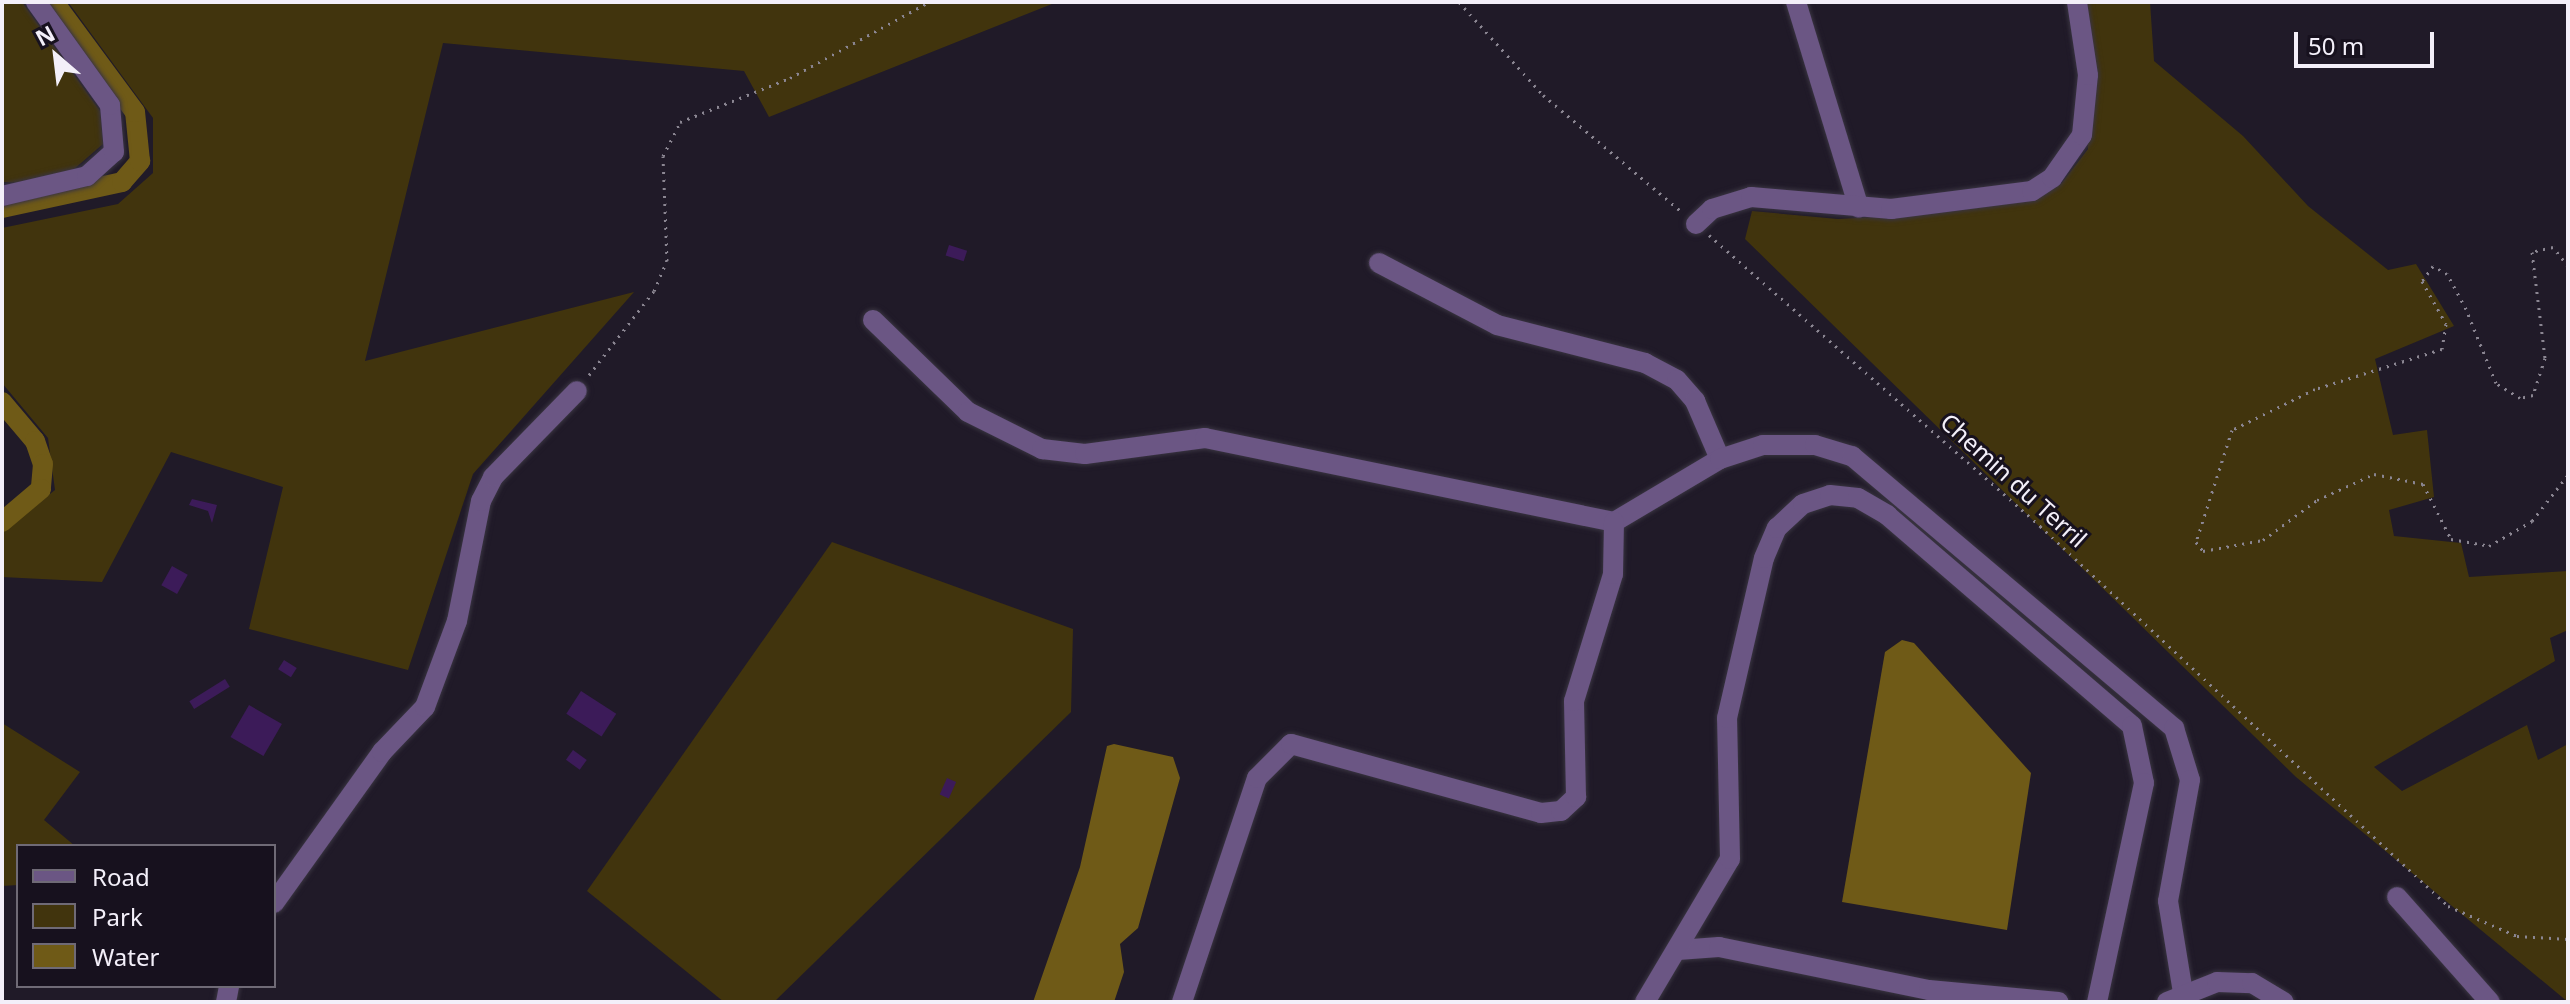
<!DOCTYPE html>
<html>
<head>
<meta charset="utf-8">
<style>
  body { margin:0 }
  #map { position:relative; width:2570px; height:1004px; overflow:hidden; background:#201a28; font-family:"Noto Sans",sans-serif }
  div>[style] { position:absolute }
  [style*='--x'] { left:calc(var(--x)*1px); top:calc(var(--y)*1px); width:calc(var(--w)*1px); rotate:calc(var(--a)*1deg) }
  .green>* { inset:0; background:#41340d }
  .water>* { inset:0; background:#6f5a17 }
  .canal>* { height:20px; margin:-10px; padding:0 10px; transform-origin:10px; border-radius:10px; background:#6f5a17 }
  .building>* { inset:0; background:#3c1b59; transform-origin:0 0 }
  .path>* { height:3px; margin-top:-1.5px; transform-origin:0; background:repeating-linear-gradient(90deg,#8b8692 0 2px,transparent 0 8px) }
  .roads { filter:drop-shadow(0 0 2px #393441) drop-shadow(0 0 2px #393441) }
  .minor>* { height:20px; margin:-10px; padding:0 10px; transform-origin:10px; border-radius:10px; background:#6b5684 }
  span { translate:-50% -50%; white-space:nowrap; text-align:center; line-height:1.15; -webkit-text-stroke:6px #17111e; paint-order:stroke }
  .street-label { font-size:24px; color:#f3eff9 }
  .frame { position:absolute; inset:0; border:4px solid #f3eff9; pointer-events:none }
  .legend { position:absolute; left:16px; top:844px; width:260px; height:144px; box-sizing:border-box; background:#17111e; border:2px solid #6f6a76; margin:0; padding:10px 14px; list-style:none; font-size:24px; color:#f3eff9 }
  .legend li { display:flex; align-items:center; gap:16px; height:40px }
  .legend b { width:40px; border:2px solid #6f6a76 }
  .north { position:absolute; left:16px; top:16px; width:80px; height:80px; -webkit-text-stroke:6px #17111e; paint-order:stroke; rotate:332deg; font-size:22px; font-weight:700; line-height:32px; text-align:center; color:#f3eff9 }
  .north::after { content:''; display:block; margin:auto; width:28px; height:36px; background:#f3eff9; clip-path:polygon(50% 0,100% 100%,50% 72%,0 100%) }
  .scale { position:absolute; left:2294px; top:32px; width:140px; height:36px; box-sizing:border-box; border:4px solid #f3eff9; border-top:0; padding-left:10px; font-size:24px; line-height:28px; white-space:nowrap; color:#f3eff9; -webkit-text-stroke:6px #17111e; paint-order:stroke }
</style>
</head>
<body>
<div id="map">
  <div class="green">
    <i style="clip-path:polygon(2px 2px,22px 2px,100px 111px,103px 144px,73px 170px,25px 183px,2px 182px)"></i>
    <i style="clip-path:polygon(68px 2px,1057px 2px,769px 117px,744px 71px,443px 43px,365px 361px,634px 292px,473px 474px,408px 670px,249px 629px,283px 487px,171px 452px,102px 582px,2px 577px,2px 532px,55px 490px,48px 438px,2px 383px,2px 228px,118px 204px,153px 173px,153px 118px)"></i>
    <i style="clip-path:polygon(2076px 2px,2150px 2px,2154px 61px,2243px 136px,2308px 206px,2388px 270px,2416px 264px,2454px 326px,2375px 359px,2393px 435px,2427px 430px,2434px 497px,2389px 510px,2394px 536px,2461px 543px,2469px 577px,2568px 571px,2568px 630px,2550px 638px,2555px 661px,2374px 767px,2402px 791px,2527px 725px,2538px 760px,2568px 744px,2568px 1002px,2296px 777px,1745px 239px,1752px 211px,1838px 219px,1931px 214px,2016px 203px,2061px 184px,2088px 149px)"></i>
    <i style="clip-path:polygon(832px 542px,1073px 629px,1071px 712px,774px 1002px,724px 1002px,587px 891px)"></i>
    <i style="clip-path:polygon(2px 723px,80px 772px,44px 820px,75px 846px,18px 846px,18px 885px,2px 886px)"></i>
  </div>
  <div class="water">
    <i style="clip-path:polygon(1902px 640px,1914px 643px,2031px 773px,2007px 930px,1842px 902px,1885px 652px)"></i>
    <i style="clip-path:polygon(1114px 744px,1173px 757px,1180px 778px,1138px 928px,1120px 944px,1124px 972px,1114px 1002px,1033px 1002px,1080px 867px,1107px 746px)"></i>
  </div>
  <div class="canal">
    <i style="--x:2;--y:208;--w:123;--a:-12.2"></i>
    <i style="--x:122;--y:182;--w:28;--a:-49"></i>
    <i style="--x:140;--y:161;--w:49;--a:-95.8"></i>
    <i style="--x:135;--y:112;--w:137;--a:-126.4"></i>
    <i style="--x:2;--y:402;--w:51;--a:49.8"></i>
    <i style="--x:35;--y:441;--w:24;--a:71"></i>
    <i style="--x:43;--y:464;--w:25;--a:95"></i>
    <i style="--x:41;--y:489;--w:51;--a:139.8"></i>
  </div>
  <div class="building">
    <i style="left:949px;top:245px;width:19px;height:11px;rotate:18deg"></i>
    <i style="clip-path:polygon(192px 499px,217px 505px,212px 523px,208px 511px,189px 505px)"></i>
    <i style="left:172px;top:566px;width:18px;height:22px;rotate:29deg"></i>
    <i style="left:284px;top:660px;width:15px;height:11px;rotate:32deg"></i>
    <i style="left:225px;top:679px;width:9px;height:42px;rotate:58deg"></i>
    <i style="left:581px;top:691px;width:42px;height:27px;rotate:33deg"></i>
    <i style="left:249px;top:705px;width:38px;height:37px;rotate:30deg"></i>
    <i style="left:573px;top:750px;width:17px;height:12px;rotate:36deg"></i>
    <i style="left:947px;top:778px;width:10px;height:18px;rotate:24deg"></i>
  </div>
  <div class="path">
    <i style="--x:1459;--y:2;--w:125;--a:47.9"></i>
    <i style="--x:1543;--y:95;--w:182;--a:40.1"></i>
    <i style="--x:1709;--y:235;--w:441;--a:41.3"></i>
    <i style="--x:2040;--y:526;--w:558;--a:42.96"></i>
    <i style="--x:2448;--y:906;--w:75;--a:23.5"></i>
    <i style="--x:2517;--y:936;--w:51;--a:3.4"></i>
    <i style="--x:2568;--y:266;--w:24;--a:-128"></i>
    <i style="--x:2553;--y:247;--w:22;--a:167"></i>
    <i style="--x:2532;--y:252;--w:107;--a:83"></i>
    <i style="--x:2545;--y:358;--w:39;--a:108"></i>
    <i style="--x:2533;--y:395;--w:13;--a:167"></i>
    <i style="--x:2520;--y:398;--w:28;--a:-148"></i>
    <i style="--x:2496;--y:383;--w:80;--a:-112.1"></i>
    <i style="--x:2466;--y:309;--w:40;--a:-118"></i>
    <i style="--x:2447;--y:274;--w:16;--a:-150"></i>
    <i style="--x:2433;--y:266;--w:19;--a:126"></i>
    <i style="--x:2422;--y:281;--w:49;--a:60.8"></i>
    <i style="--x:2446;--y:324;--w:25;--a:99"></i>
    <i style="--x:2442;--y:349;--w:133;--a:162.5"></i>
    <i style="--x:2315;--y:389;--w:93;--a:153.7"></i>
    <i style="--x:2232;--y:430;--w:118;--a:107.8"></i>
    <i style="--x:2196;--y:542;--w:11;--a:52"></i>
    <i style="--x:2203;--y:551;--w:61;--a:-10.4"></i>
    <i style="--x:2263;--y:540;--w:67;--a:-36.5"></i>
    <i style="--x:2317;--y:500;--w:63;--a:-24.5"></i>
    <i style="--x:2374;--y:474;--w:50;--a:11.5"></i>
    <i style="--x:2423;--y:484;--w:62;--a:63"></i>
    <i style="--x:2451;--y:539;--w:39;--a:10"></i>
    <i style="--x:2489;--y:546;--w:50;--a:-30.2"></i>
    <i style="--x:2532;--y:521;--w:58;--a:-52"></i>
    <i style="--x:589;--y:375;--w:106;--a:-52.3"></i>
    <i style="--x:654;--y:291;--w:33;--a:-67"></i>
    <i style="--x:667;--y:261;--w:105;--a:-92.2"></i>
    <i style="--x:663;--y:156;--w:38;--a:-63"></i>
    <i style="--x:680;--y:122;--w:118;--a:-21.8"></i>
    <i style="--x:790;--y:78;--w:158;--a:-28.7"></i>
  </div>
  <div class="roads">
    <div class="minor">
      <i style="--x:1796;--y:2;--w:215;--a:73"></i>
      <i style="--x:2;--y:196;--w:87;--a:-13.2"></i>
      <i style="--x:87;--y:176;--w:36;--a:-42"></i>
      <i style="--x:114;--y:152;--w:47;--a:-94.9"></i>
      <i style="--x:110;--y:105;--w:127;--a:-125.7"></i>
      <i style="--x:1696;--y:224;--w:22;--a:-43"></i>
      <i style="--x:1712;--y:209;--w:41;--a:-17.1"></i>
      <i style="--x:1751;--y:197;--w:141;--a:4.9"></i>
      <i style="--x:1891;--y:209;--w:142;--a:-7.3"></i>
      <i style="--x:2032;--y:191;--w:24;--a:-33"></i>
      <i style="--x:2052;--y:178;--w:52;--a:-55.1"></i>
      <i style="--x:2082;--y:135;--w:60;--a:-84.3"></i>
      <i style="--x:2088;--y:75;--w:74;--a:-98.6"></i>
      <i style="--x:1379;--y:263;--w:133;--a:27.7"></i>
      <i style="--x:1497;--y:325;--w:153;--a:14.4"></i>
      <i style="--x:1645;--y:363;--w:36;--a:28"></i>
      <i style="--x:1677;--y:380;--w:28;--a:49"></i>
      <i style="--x:1695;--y:401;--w:63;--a:66.7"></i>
      <i style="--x:873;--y:320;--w:132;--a:44.1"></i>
      <i style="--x:968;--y:412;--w:83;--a:26.6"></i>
      <i style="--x:1042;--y:449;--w:43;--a:6.6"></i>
      <i style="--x:1085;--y:454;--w:121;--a:-7.6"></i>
      <i style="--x:1205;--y:438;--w:418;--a:11.6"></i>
      <i style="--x:1614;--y:522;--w:123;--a:-30.7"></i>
      <i style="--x:1720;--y:459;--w:45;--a:-18"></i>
      <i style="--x:1763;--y:445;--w:52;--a:0"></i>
      <i style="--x:1815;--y:445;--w:39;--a:17"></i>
      <i style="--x:1852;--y:456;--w:422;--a:40.2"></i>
      <i style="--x:2174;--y:728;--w:54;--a:72.9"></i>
      <i style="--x:2190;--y:780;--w:123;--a:100.3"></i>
      <i style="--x:2168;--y:901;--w:93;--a:80.7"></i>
      <i style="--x:2397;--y:897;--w:140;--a:48.5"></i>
      <i style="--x:274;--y:903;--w:186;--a:-54.4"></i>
      <i style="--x:382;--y:752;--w:62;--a:-46.3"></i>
      <i style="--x:425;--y:707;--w:92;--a:-69.6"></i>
      <i style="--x:457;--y:621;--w:122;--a:-78.7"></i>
      <i style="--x:481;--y:501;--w:27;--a:-63"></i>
      <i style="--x:493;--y:477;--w:120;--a:-45.7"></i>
      <i style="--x:1678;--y:950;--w:41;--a:-4.2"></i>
      <i style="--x:1719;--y:947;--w:214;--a:11.6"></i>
      <i style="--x:1929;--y:990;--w:130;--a:5.3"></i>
      <i style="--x:226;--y:1002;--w:16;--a:-79"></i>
      <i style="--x:1182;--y:1002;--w:236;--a:-71.5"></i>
      <i style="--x:1257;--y:778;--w:48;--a:-45"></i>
      <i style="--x:1291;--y:744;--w:259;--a:15.4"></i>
      <i style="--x:1541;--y:813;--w:20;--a:-6"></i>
      <i style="--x:1561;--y:811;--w:21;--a:-43"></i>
      <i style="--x:1576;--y:797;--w:96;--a:-91.2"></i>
      <i style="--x:1574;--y:701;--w:133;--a:-72.9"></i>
      <i style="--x:1613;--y:574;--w:52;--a:-88.9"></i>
      <i style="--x:1645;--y:1002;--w:166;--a:-59.3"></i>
      <i style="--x:1730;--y:859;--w:141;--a:-91.2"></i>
      <i style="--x:1727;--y:718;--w:164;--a:-77"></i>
      <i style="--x:1764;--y:558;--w:33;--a:-67"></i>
      <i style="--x:1777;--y:528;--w:35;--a:-43"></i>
      <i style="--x:1803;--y:504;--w:28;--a:-18"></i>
      <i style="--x:1830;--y:495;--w:28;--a:6"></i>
      <i style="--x:1858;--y:498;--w:34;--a:30"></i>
      <i style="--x:1887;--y:515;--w:323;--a:40.7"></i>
      <i style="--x:2132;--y:726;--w:58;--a:78.1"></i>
      <i style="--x:2144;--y:783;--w:224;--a:102.1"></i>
      <i style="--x:2167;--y:1002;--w:54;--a:-21.8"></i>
      <i style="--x:2217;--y:982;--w:35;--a:2"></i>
      <i style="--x:2252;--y:983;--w:37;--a:31"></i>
    </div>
  </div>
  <div class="street-label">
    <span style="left:2014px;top:480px;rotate:42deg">Chemin du Terril</span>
  </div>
  <div class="frame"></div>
  <ul class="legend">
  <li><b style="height:10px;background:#6b5684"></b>Road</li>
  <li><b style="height:22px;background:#41340d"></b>Park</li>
  <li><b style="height:22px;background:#6f5a17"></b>Water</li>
  </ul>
  <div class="north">N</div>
  <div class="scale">50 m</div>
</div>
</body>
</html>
